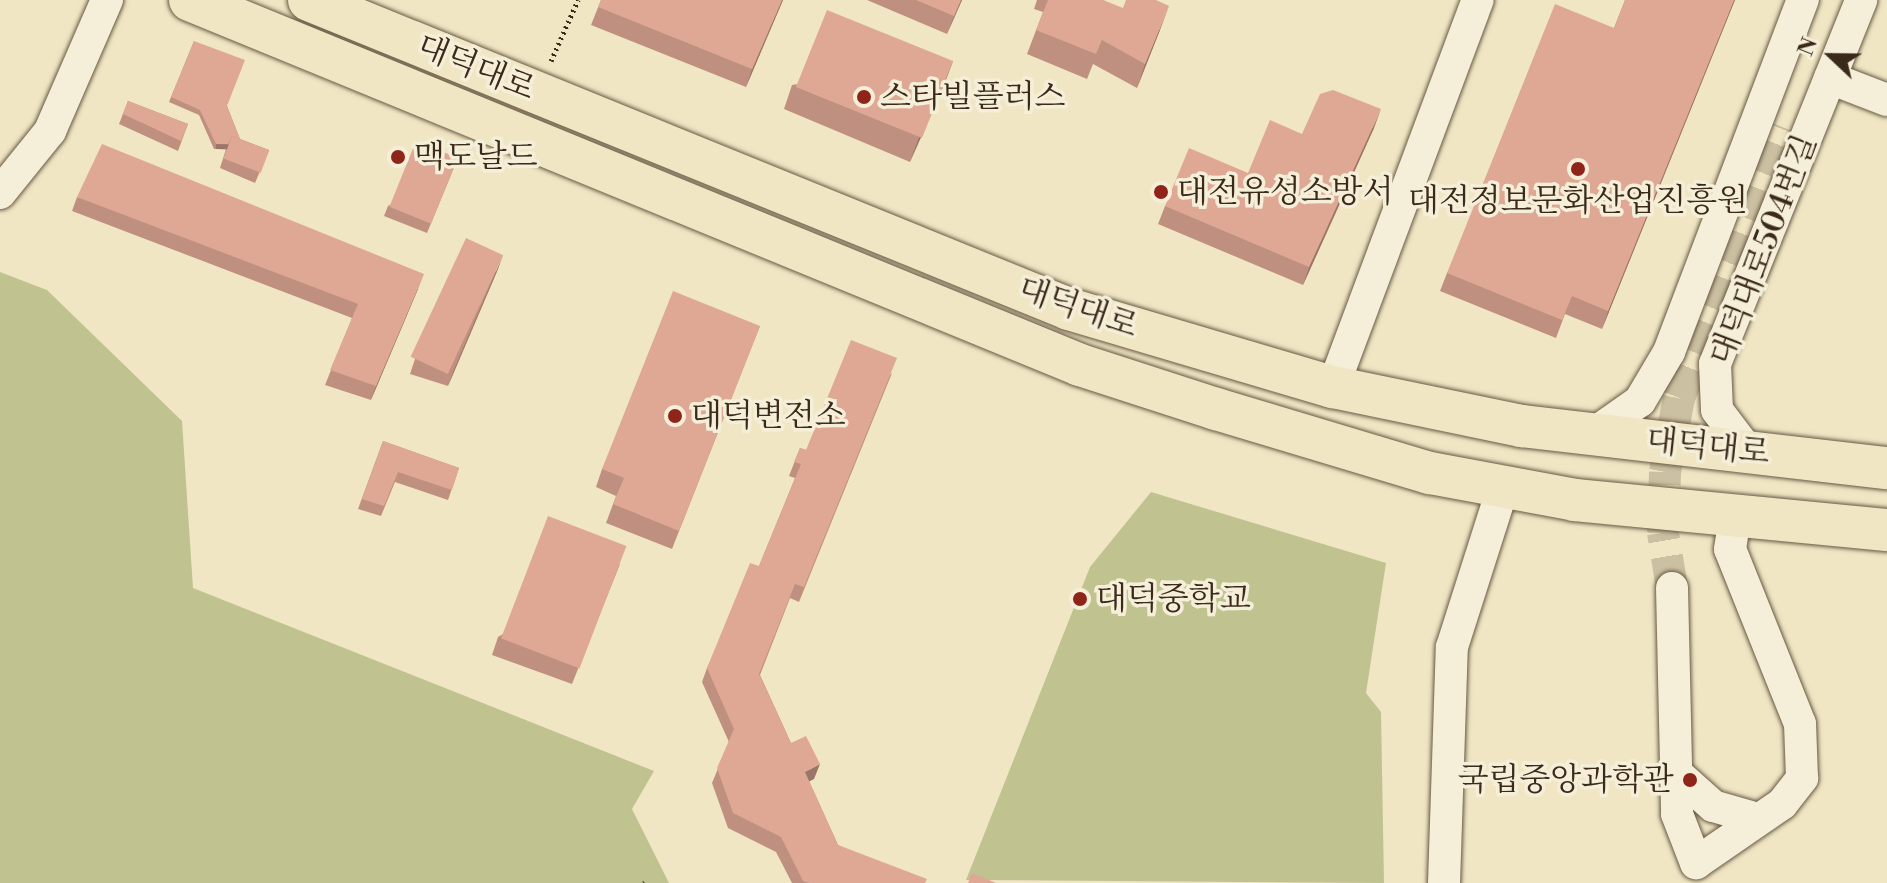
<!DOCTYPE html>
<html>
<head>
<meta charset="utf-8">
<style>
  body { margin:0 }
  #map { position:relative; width:1887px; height:883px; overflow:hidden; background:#f0e6c4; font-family:"Libre Bodoni","Noto Serif KR",serif }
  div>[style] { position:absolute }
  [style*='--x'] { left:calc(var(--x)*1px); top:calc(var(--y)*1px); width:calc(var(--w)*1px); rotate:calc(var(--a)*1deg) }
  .green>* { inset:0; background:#c0c390 }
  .minor-tunnel>* { height:32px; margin-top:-16px; transform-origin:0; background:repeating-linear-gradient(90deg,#ccc0a2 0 32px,transparent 0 48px) }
  .path>* { height:5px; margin-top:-2.5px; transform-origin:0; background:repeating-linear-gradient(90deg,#3b2a1a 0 2px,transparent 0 6px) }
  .roads { filter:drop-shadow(0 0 2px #685944) drop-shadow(0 0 2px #685944) }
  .minor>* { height:32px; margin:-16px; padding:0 16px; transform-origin:16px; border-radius:16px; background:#f5efd9 }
  .major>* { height:42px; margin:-21px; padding:0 21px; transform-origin:21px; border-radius:21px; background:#f0e6c4 }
  .wall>* { inset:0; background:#bf9080 }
  .shaded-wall>* { inset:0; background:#9b7668; transform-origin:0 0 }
  .building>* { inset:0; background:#dea895; transform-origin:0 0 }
  .dots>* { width:22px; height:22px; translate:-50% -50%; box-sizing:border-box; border:4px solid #f5efd9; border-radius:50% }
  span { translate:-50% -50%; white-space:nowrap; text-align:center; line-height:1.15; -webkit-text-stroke:7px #f5efd9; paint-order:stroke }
  .street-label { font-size:32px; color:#3b2a1a }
  .poi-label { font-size:32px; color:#3b2a1a }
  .left { translate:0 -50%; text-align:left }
  .right { translate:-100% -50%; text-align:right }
  .north { position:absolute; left:1791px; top:16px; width:80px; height:80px; -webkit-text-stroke:6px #f5efd9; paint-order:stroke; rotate:292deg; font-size:22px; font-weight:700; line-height:32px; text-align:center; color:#3b2a1a }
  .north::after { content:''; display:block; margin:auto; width:28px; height:36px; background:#3b2a1a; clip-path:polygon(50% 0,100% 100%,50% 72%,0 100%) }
</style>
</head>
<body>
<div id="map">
  <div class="green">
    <i style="clip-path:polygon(0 272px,47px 290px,182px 421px,193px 588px,654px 771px,632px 809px,669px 883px,0 883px)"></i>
    <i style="clip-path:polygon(1151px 492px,1386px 563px,1366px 693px,1381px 712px,1384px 883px,966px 880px,1090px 567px)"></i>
  </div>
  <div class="minor-tunnel">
    <i style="--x:1672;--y:588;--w:56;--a:-99.3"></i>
    <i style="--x:1663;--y:533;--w:61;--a:-88.1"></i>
    <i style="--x:1665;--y:472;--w:75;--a:-79.3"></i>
    <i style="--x:1679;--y:398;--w:290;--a:-68.1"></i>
  </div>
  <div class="path">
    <i style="--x:551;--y:61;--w:67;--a:-66.1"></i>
    <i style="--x:644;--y:883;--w:1;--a:-45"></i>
  </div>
  <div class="roads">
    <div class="minor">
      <i style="--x:1830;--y:78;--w:61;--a:21.1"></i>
      <i style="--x:0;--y:193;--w:80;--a:-51.1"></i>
      <i style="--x:50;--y:131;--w:143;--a:-66.5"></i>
      <i style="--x:1333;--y:387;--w:413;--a:-69.5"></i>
      <i style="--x:1593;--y:434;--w:57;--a:-35.1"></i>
      <i style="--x:1640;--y:401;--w:57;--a:-59.4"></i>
      <i style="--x:1669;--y:352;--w:377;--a:-69.2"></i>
      <i style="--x:1748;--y:451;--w:51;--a:-127.1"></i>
      <i style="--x:1717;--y:410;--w:46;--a:-92.5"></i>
      <i style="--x:1715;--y:364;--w:392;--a:-68.1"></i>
      <i style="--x:1672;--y:588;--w:226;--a:88.7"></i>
      <i style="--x:1677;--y:814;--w:53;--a:68.8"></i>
      <i style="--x:1696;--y:863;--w:104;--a:-34.5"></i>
      <i style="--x:1782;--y:804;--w:33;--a:-52"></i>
      <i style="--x:1802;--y:778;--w:54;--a:-92.1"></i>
      <i style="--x:1800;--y:724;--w:188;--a:-111.8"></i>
      <i style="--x:1730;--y:549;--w:37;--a:-81"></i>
      <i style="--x:1675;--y:772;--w:51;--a:41.8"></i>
      <i style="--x:1713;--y:806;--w:47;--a:16.1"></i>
      <i style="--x:1444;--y:883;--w:236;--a:-88.1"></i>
      <i style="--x:1452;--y:647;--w:168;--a:-72.3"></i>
    </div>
    <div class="major">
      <i style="--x:190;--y:0;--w:962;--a:22.3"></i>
      <i style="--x:1080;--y:365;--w:143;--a:17.9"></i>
      <i style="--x:1216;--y:409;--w:223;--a:16.7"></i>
      <i style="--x:1430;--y:473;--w:147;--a:10.5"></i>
      <i style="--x:1575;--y:500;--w:313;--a:5.5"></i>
      <i style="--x:309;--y:0;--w:820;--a:22.13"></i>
      <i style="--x:1069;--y:309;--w:275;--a:16.5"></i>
      <i style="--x:1333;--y:387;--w:193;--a:11.7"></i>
      <i style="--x:1522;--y:426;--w:367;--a:6.6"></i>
    </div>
  </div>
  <div class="wall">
    <i style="clip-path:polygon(601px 0,783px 0,746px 87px,591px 25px)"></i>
    <i style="clip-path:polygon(867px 0,962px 0,947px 34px)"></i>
    <i style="clip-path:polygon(1037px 0,1103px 0,1160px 30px,1137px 88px,1093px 64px,1087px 79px,1027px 54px,1043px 12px,1034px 9px)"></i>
    <i style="clip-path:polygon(1625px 0,1735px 0,1602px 329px,1565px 314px,1556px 338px,1440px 291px,1447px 273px,1614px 28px)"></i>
    <i style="clip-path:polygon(194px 41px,227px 106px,240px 139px,269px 150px,255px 183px,220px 168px,226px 149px,214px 149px,199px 115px,169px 102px)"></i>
    <i style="clip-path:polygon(953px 61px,944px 85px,910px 162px,784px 109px,792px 85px)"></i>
    <i style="clip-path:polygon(128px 101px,188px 124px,178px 151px,119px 124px)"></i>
    <i style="clip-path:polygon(1374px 128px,1303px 285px,1158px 224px,1165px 206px,1248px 173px,1302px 134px)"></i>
    <i style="clip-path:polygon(458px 158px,427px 233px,384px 216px,388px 206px)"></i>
    <i style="clip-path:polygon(77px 197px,418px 289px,371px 400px,325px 385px,352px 318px,72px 211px)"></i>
    <i style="clip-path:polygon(498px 269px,448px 386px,410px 374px,415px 359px)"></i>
    <i style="clip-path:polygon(760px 326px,672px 549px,606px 523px,616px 496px,596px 487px,602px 469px)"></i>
    <i style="clip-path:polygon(892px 373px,799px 602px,790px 598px,760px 675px,791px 743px,814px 779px,809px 781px,838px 845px,925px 883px,792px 883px,776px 852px,728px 828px,712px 783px,729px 742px,702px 682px,707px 668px,759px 566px,795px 478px,789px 476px,800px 448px,806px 450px)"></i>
    <i style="clip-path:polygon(383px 441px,459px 468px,448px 500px,395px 482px,381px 516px,358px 509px)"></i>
    <i style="clip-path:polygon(620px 564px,572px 684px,492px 655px,498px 637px)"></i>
  </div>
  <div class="shaded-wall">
    <i style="clip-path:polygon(782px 0,783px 0,746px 87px,752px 69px)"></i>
    <i style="clip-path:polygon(961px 0,962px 0,947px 34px,954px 16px)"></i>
    <i style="clip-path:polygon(1734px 0,1735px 0,1602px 329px,1608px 311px)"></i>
    <i style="clip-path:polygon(1169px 6px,1160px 30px,1137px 88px,1145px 64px)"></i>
    <i style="clip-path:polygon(953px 61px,944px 85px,910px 162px,919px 137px)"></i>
    <i style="clip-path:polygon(1381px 109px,1374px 128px,1303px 285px,1309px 267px)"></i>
    <i style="left:216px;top:144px;width:26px;height:5px;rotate:2deg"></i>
    <i style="clip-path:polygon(503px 255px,498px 269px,448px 386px,453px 372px)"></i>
    <i style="clip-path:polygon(424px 274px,418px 289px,371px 400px,376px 386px)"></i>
    <i style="clip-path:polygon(820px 764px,814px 779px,800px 786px,805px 772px)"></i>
  </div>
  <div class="building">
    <i style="clip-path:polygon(601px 0,782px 0,752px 69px,598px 7px)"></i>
    <i style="clip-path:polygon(916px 0,961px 0,954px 16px)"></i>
    <i style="clip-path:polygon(1048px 0,1103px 0,1123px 8px,1126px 0,1156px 0,1169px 6px,1145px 64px,1102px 40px,1096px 54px,1036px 30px)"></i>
    <i style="clip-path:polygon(1625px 0,1734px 0,1608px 311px,1572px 296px,1562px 320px,1447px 273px,1555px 4px,1614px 28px)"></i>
    <i style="left:827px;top:10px;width:136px;height:83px;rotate:22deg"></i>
    <i style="clip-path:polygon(194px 41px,245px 60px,227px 106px,240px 139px,232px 136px,228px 144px,216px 144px,200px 110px,171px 97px)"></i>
    <i style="clip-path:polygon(1333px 90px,1381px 109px,1309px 267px,1165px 206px,1189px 148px,1248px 173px,1270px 120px,1302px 134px,1320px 94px)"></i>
    <i style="clip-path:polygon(128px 101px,188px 124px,181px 141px,123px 114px)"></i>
    <i style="left:232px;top:136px;width:40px;height:24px;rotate:21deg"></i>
    <i style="left:416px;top:141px;width:45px;height:71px;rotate:22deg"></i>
    <i style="clip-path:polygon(102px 144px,424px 274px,376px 386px,330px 370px,358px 304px,77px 197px)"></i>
    <i style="left:466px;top:238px;width:41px;height:131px;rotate:25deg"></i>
    <i style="clip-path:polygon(673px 291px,760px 326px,679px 531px,613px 504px,624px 478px,602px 469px)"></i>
    <i style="clip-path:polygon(851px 340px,897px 358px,804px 587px,795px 584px,759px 674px,791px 743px,806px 736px,820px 764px,805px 772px,838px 845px,927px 879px,925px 883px,809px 883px,803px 881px,781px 837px,733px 813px,717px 768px,734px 729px,707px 668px,750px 563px,759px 566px,801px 464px,794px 462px,800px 448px,806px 450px)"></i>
    <i style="clip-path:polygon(383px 441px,459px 468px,452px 490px,398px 472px,384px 506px,362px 499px)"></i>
    <i style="left:548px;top:516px;width:84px;height:131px;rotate:21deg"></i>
    <i style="clip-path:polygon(972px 873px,996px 883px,968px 883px)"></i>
  </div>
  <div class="dots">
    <i style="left:864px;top:97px;background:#8f2418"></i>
    <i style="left:398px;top:157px;background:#8f2418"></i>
    <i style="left:1578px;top:169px;background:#8f2418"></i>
    <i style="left:1161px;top:192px;background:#8f2418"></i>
    <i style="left:675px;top:416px;background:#8f2418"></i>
    <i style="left:1080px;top:599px;background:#8f2418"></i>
    <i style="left:1690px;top:780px;background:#8f2418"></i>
  </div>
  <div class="street-label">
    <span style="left:476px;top:68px;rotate:22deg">대덕대로</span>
    <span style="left:1764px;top:250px;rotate:-69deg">대덕대로504번길</span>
    <span style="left:1078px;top:308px;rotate:19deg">대덕대로</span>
    <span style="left:1708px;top:447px;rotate:6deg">대덕대로</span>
  </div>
  <div class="poi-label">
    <span class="left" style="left:880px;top:97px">스타빌플러스</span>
    <span class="left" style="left:414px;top:157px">맥도날드</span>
    <span class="left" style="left:1177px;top:192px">대전유성소방서</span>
    <span style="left:1578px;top:201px">대전정보문화산업진흥원</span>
    <span class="left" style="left:691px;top:416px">대덕변전소</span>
    <span class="left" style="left:1096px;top:599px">대덕중학교</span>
    <span class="right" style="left:1674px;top:780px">국립중앙과학관</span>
  </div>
  <div class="north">N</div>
</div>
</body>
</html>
